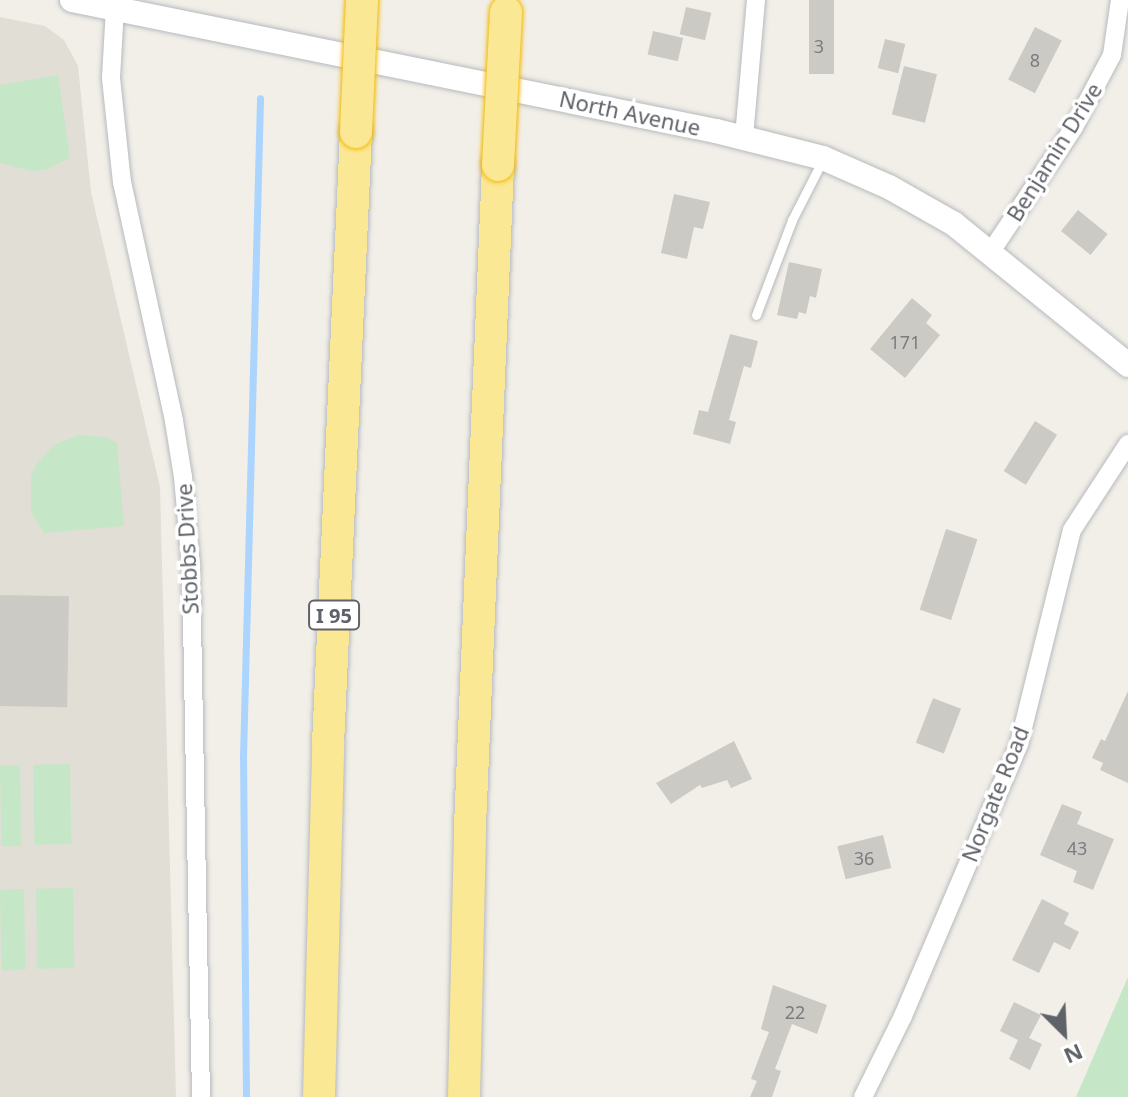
<!DOCTYPE html>
<html>
<head>
<meta charset="utf-8">
<style>
  body { margin:0 }
  #map { position:relative; width:1128px; height:1097px; overflow:hidden; background:#f1efe8; font-family:"Noto Sans",sans-serif }
  div>[style] { position:absolute }
  [style*='--x'] { left:calc(var(--x)*1px); top:calc(var(--y)*1px); width:calc(var(--w)*1px); rotate:calc(var(--a)*1deg) }
  .education>* { inset:0; background:#e1ded6 }
  .green>* { inset:0; background:#c5e7c7; transform-origin:0 0 }
  .stream>* { height:7px; margin:-3.5px; padding:0 3.5px; transform-origin:3.5px; border-radius:3.5px; background:#abd4fe }
  .building>* { inset:0; background:#cccac5; transform-origin:0 0 }
  .roads { filter:drop-shadow(0 0 2px #b8b9be) drop-shadow(0 0 2px #b8b9be) }
  .service>* { height:9px; margin:-4.5px; padding:0 4.5px; transform-origin:4.5px; border-radius:4.5px; background:#fff }
  .minor>* { height:18px; margin:-9px; padding:0 9px; transform-origin:9px; border-radius:9px; background:#fff }
  .secondary>* { height:24px; margin:-12px; padding:0 12px; transform-origin:12px; border-radius:12px; background:#fff }
  .motorway>* { height:32px; margin:-16px; padding:0 16px; transform-origin:16px; border-radius:16px; background:#fbe894 }
  .bridges { filter:drop-shadow(0 0 2px #f5b904) drop-shadow(0 0 2px #f5b904) }
  .motorway-bridge>* { height:32px; margin:-16px; padding:0 16px; transform-origin:16px; border-radius:16px; background:#fbe894 }
  span { translate:-50% -50%; white-space:nowrap; text-align:center; line-height:1.15; -webkit-text-stroke:7px #fff; paint-order:stroke }
  .number-label { font-size:18px; color:#7a7c7f }
  .number-label span { -webkit-text-stroke-width:0 }
  .shield-label span { padding:2px 6px; background:#fff; border:2px solid; border-radius:6px; -webkit-text-stroke-width:0 }
  .shield-label { font-size:20px; color:#5f6268; font-weight:700 }
  .street-label { font-size:22px; color:#5f6268 }
  .north { position:absolute; left:1024px; top:993px; width:80px; height:80px; -webkit-text-stroke:6px #fff; paint-order:stroke; rotate:156deg; font-size:22px; font-weight:700; line-height:32px; text-align:center; color:#5f6268 }
  .north::after { content:''; display:block; margin:auto; width:28px; height:36px; background:#5f6268; clip-path:polygon(50% 0,100% 100%,50% 72%,0 100%) }
</style>
</head>
<body>
<div id="map">
  <div class="education">
    <i style="clip-path:polygon(0 17px,45px 26px,64px 40px,78px 66px,91px 192px,160px 487px,176px 1097px,0 1097px)"></i>
  </div>
  <div class="green">
    <i style="clip-path:polygon(58px 75px,70px 158px,45px 170px,31px 171px,0 163px,0 85px)"></i>
    <i style="clip-path:polygon(79px 435px,105px 437px,117px 443px,124px 526px,44px 533px,31px 512px,31px 477px,36px 464px,54px 445px)"></i>
    <i style="left:70px;top:764px;width:80px;height:37px;rotate:89deg"></i>
    <i style="left:20px;top:765px;width:81px;height:20px;rotate:89deg"></i>
    <i style="left:73px;top:888px;width:80px;height:37px;rotate:89deg"></i>
    <i style="left:24px;top:889px;width:81px;height:24px;rotate:89deg"></i>
    <i style="clip-path:polygon(1128px 977px,1128px 1097px,1076px 1097px)"></i>
  </div>
  <div class="stream">
    <i style="--x:246;--y:1097;--w:340;--a:-90.5"></i>
    <i style="--x:243;--y:757;--w:659;--a:-88.52"></i>
  </div>
  <div class="building">
    <i style="left:809px;top:0;width:25px;height:74px"></i>
    <i style="left:686px;top:7px;width:26px;height:28px;rotate:13deg"></i>
    <i style="left:1035px;top:27px;width:30px;height:59px;rotate:27deg"></i>
    <i style="left:653px;top:31px;width:31px;height:24px;rotate:13deg"></i>
    <i style="left:885px;top:39px;width:21px;height:30px;rotate:14deg"></i>
    <i style="left:904px;top:66px;width:34px;height:50px;rotate:14deg"></i>
    <i style="clip-path:polygon(674px 194px,710px 202px,703px 229px,694px 227px,687px 259px,661px 253px)"></i>
    <i style="left:1078px;top:210px;width:38px;height:27px;rotate:39deg"></i>
    <i style="clip-path:polygon(789px 262px,822px 269px,816px 298px,810px 296px,806px 314px,799px 312px,797px 319px,777px 315px)"></i>
    <i style="clip-path:polygon(912px 298px,932px 315px,926px 323px,940px 335px,905px 378px,870px 349px)"></i>
    <i style="clip-path:polygon(730px 334px,758px 341px,751px 368px,744px 366px,729px 420px,736px 422px,730px 444px,693px 434px,699px 410px,708px 412px)"></i>
    <i style="left:1035px;top:421px;width:26px;height:59px;rotate:32deg"></i>
    <i style="left:946px;top:529px;width:33px;height:85px;rotate:18deg"></i>
    <i style="left:0;top:595px;width:69px;height:111px;rotate:1deg"></i>
    <i style="clip-path:polygon(1128px 691px,1128px 783px,1100px 770px,1103px 763px,1092px 758px,1101px 739px,1105px 741px)"></i>
    <i style="left:933px;top:698px;width:30px;height:48px;rotate:21deg"></i>
    <i style="clip-path:polygon(734px 741px,752px 779px,731px 788px,727px 780px,702px 788px,700px 785px,671px 804px,656px 783px)"></i>
    <i style="clip-path:polygon(1062px 804px,1082px 812px,1077px 824px,1114px 839px,1093px 890px,1073px 882px,1077px 871px,1040px 855px)"></i>
    <i style="left:883px;top:835px;width:34px;height:47px;rotate:76deg"></i>
    <i style="clip-path:polygon(1042px 899px,1069px 913px,1064px 924px,1079px 932px,1070px 950px,1054px 942px,1039px 973px,1012px 960px)"></i>
    <i style="clip-path:polygon(773px 985px,827px 1005px,817px 1034px,792px 1024px,775px 1069px,781px 1071px,772px 1097px,750px 1097px,757px 1081px,751px 1079px,769px 1032px,761px 1029px)"></i>
    <i style="clip-path:polygon(1014px 1002px,1041px 1015px,1029px 1038px,1042px 1044px,1030px 1070px,1009px 1059px,1018px 1040px,1000px 1031px)"></i>
  </div>
  <div class="roads">
    <div class="service">
      <i style="--x:756;--y:315;--w:102;--a:-69.2"></i>
      <i style="--x:792;--y:220;--w:66;--a:-63"></i>
    </div>
    <div class="minor">
      <i style="--x:115;--y:8;--w:70;--a:93.3"></i>
      <i style="--x:111;--y:78;--w:105;--a:84"></i>
      <i style="--x:122;--y:182;--w:245;--a:77.7"></i>
      <i style="--x:174;--y:421;--w:57;--a:80.9"></i>
      <i style="--x:183;--y:477;--w:90;--a:84.9"></i>
      <i style="--x:191;--y:567;--w:530;--a:88.92"></i>
      <i style="--x:744;--y:137;--w:138;--a:-85"></i>
      <i style="--x:990;--y:253;--w:151;--a:-56.3"></i>
      <i style="--x:1074;--y:127;--w:81;--a:-62.2"></i>
      <i style="--x:1112;--y:55;--w:56;--a:-81.7"></i>
      <i style="--x:863;--y:1097;--w:90;--a:-63.7"></i>
      <i style="--x:903;--y:1016;--w:296;--a:-66.9"></i>
      <i style="--x:1019;--y:744;--w:220;--a:-76.1"></i>
      <i style="--x:1072;--y:530;--w:103;--a:-56.9"></i>
    </div>
    <div class="secondary">
      <i style="--x:72;--y:0;--w:657;--a:11.5"></i>
      <i style="--x:716;--y:131;--w:110;--a:14.2"></i>
      <i style="--x:823;--y:158;--w:72;--a:23.7"></i>
      <i style="--x:889;--y:187;--w:75;--a:29.6"></i>
      <i style="--x:954;--y:224;--w:224;--a:39"></i>
    </div>
    <div class="motorway">
      <i style="--x:319;--y:1097;--w:353;--a:-88.5"></i>
      <i style="--x:328;--y:744;--w:613;--a:-87.38"></i>
      <i style="--x:464;--y:1097;--w:271;--a:-88.7"></i>
      <i style="--x:470;--y:826;--w:662;--a:-87.57"></i>
    </div>
  </div>
  <div class="bridges">
    <div class="motorway-bridge">
      <i style="--x:356;--y:132;--w:132;--a:-87.4"></i>
      <i style="--x:498;--y:165;--w:153;--a:-87"></i>
    </div>
  </div>
  <div class="number-label">
    <span style="left:819px;top:46px">3</span>
    <span style="left:1035px;top:60px">8</span>
    <span style="left:905px;top:342px">171</span>
    <span style="left:1077px;top:848px">43</span>
    <span style="left:864px;top:858px">36</span>
    <span style="left:795px;top:1012px">22</span>
  </div>
  <div class="shield-label">
    <span style="left:334px;top:615px">I 95</span>
  </div>
  <div class="street-label">
    <span style="left:630px;top:113px;rotate:12deg">North Avenue</span>
    <span style="left:1054px;top:152px;rotate:-58deg">Benjamin Drive</span>
    <span style="left:187px;top:549px;rotate:-93deg">Stobbs Drive</span>
    <span style="left:995px;top:794px;rotate:-68deg">Norgate Road</span>
  </div>
  <div class="north">N</div>
</div>
</body>
</html>
